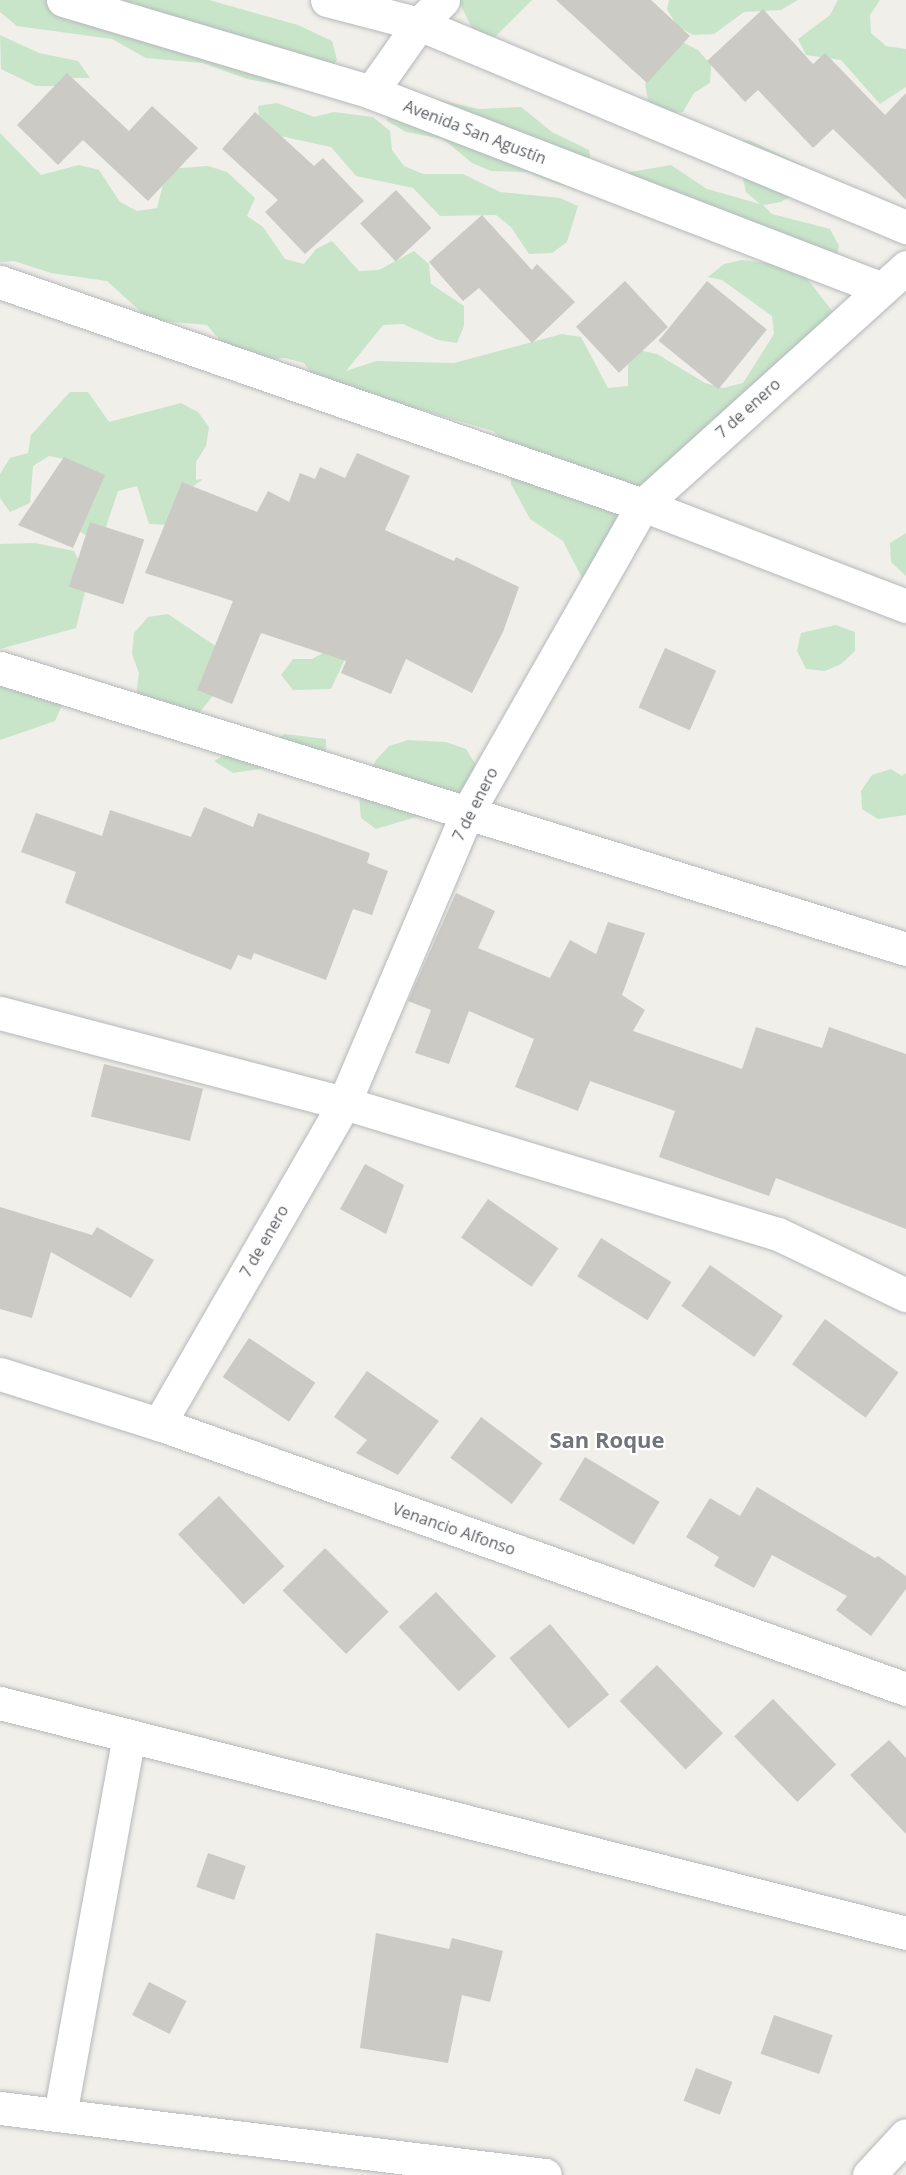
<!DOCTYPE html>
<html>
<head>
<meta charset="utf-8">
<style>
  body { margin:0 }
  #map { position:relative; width:906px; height:2175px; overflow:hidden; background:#f0efe9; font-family:"Open Sans",sans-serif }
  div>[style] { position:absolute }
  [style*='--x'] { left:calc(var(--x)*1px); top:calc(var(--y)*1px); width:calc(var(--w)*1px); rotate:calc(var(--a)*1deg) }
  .green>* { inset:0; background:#c8e5c9 }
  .building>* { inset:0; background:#cccac5; transform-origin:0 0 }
  .roads { filter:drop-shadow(0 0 2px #b5b8bb) drop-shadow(0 0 2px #b5b8bb) }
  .street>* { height:33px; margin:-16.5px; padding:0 16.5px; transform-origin:16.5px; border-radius:16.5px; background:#fff }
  span { translate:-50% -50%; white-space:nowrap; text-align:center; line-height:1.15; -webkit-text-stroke:4.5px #fff; paint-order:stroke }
  .street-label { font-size:16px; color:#606367 }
  .district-label { font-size:22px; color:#717479; font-weight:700 }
</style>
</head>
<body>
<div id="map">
  <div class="green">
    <i style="clip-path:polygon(0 0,209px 0,298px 25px,332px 41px,337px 60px,326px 76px,286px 86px,247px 79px,203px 63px,146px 58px,112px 39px,17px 26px,0 12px)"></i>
    <i style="clip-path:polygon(458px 0,532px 0,496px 36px,477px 38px)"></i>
    <i style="clip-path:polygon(669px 0,798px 0,781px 10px,744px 12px,714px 34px,693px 35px,677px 26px,667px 9px)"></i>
    <i style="clip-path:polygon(838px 0,880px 0,870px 15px,871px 33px,886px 46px,906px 49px,906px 87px,880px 104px,841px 60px,806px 55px,798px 39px,830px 15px)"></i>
    <i style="clip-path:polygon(0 35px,39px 53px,78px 61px,90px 78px,71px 78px,55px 86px,36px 86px,1px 69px)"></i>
    <i style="clip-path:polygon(680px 41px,698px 50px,711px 65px,710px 83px,694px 93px,683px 112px,664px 114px,649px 105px,645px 84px,666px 53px)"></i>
    <i style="clip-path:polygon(401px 91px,479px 109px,521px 107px,552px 132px,589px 150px,592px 170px,579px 185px,560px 185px,527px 172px,491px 171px,472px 163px,443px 139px,406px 132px,387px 121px,387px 103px)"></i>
    <i style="clip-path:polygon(277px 103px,314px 117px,334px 112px,373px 117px,390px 131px,392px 150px,404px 166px,423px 174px,463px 174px,500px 192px,560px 198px,578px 206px,567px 242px,552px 253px,529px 254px,511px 227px,496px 215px,440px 216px,413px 188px,356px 176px,331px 147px,276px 135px,260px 125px,258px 106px)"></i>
    <i style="clip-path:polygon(0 133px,41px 175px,79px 165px,99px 170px,120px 202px,137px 211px,157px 208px,167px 169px,208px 166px,227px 172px,255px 198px,247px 216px,263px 227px,285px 259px,304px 264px,316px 249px,332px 241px,359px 271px,379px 270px,414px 251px,429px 264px,431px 284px,464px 306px,464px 326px,457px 343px,438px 340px,403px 324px,383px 325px,346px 371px,376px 361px,454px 363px,562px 334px,581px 337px,608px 388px,628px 386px,628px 365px,639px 350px,657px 354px,705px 383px,723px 388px,743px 383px,774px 334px,772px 316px,722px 280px,708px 277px,724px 264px,742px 260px,798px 267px,833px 312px,702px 456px,631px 490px,602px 581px,582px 578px,563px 541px,530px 519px,511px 484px,508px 444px,493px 431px,415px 408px,332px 402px,304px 363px,285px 358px,247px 361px,231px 353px,207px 325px,150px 320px,107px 281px,51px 273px,14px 261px,0 262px)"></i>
    <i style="clip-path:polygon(749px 140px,802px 165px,797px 192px,781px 202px,763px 205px,772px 214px,830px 229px,839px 246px,834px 264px,744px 240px,705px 240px,614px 175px,671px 165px,707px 189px,760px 204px,746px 192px,742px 174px,724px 171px,714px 155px,729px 142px)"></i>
    <i style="clip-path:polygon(70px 392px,88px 392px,109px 422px,181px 403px,198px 412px,209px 427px,206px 446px,196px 462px,196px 480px,203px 479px,187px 491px,169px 525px,149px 524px,137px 486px,118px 491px,106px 527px,90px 538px,74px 528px,69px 460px,49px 456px,33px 466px,30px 503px,10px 512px,0 498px,0 474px,10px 458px,28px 453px,31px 435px)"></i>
    <i style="clip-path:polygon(906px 533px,906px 576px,891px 562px,890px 543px)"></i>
    <i style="clip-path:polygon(35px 543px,74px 551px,83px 568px,86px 588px,76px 628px,0 649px,0 544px)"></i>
    <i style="clip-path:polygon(168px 614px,220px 649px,219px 688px,192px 722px,134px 711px,139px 673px,132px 654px,134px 633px,148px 617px)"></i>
    <i style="clip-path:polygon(836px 625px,855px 632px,855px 651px,841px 664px,825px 671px,806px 669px,797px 651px,801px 633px)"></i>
    <i style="clip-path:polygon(356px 635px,331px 689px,293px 690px,281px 675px,293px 659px,312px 659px)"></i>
    <i style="clip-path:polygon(0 681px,63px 703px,55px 721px,0 740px)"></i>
    <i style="clip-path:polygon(285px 734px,326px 739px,326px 759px,233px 773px,214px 761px,247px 743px,267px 743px)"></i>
    <i style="clip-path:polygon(408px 740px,446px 742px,466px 749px,478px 768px,450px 827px,435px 818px,416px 817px,376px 829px,361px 818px,359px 796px,376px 760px,389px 746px)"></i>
    <i style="clip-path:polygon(891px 769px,902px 776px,906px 773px,906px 815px,878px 819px,862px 809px,861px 791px,872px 775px)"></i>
  </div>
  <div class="building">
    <i style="clip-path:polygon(556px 0,651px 0,690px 36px,647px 83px)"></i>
    <i style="clip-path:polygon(763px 9px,813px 64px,825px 53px,885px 115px,906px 93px,906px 200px,833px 129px,813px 148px,758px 90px,745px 102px,707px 61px)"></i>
    <i style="clip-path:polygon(67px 73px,129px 131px,152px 106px,198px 148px,148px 201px,83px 140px,58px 165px,17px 125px)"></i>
    <i style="clip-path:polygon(255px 112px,314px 166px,323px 158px,364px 201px,305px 254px,265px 212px,278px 200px,222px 149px)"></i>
    <i style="left:396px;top:190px;width:52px;height:49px;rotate:47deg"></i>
    <i style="clip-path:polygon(482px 215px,532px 270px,537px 264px,575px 302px,532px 343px,479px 288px,463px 301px,429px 262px)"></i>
    <i style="left:625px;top:281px;width:63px;height:67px;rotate:47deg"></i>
    <i style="left:707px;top:281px;width:77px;height:77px;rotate:39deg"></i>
    <i style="clip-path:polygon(357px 453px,410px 476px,385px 530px,454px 561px,456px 557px,519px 587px,503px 632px,472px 693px,406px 659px,391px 694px,341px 673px,346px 661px,261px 633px,232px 704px,197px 690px,233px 601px,145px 573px,182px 482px,257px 512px,268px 491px,289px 502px,300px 473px,315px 479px,320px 467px,345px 478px)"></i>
    <i style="clip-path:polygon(64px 457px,105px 475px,73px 548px,18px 525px)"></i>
    <i style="left:90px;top:522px;width:57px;height:68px;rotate:18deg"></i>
    <i style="left:665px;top:648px;width:56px;height:65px;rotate:24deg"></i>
    <i style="clip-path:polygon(204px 807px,253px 827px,258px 813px,370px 853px,367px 863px,388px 871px,372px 915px,353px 909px,326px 980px,254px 953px,251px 960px,238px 955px,231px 970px,65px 903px,76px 872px,21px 852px,36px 813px,102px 836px,110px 810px,191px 837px)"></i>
    <i style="clip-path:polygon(456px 893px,495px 911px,478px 948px,550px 978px,570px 940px,596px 954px,608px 922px,645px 933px,622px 995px,645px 1010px,633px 1031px,742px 1069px,756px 1027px,822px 1048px,829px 1027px,906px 1054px,906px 1229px,776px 1178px,769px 1196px,659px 1157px,675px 1111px,590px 1081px,578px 1111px,515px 1087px,534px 1039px,469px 1011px,449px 1064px,415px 1053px,431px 1010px,408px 1001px)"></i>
    <i style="left:104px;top:1064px;width:102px;height:54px;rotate:14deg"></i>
    <i style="clip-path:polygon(365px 1164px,404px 1185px,386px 1234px,340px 1209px)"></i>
    <i style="left:488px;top:1199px;width:86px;height:47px;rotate:35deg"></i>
    <i style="clip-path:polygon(0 1207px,92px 1235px,97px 1227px,154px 1260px,131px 1298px,51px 1252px,32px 1318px,0 1309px)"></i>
    <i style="left:601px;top:1238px;width:83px;height:45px;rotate:32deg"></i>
    <i style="left:710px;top:1265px;width:89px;height:50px;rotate:35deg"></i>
    <i style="left:825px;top:1319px;width:91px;height:56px;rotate:36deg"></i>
    <i style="left:249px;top:1338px;width:80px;height:47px;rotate:34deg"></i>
    <i style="clip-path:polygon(367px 1371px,439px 1421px,398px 1475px,356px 1453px,367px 1440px,334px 1417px)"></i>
    <i style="left:481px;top:1417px;width:77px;height:51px;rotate:37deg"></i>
    <i style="left:585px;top:1457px;width:87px;height:50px;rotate:31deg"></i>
    <i style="clip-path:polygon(757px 1487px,875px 1558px,878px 1556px,906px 1576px,906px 1589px,871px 1636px,836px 1610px,847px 1596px,772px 1555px,754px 1588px,714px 1566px,719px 1557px,686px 1537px,710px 1498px,740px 1516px)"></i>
    <i style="left:219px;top:1496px;width:96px;height:56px;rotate:47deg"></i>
    <i style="left:325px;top:1548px;width:90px;height:60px;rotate:45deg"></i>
    <i style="left:436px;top:1592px;width:88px;height:51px;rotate:47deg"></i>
    <i style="left:550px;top:1624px;width:92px;height:53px;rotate:50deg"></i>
    <i style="left:657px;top:1665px;width:95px;height:52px;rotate:46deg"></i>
    <i style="left:773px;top:1699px;width:91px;height:54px;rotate:46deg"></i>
    <i style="clip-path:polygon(889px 1740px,906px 1758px,906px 1834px,850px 1775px)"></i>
    <i style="left:208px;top:1853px;width:40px;height:36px;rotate:19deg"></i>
    <i style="clip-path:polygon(376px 1933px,449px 1949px,452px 1938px,503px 1951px,490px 2002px,462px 1995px,448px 2063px,360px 2048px)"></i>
    <i style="left:149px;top:1982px;width:42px;height:37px;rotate:27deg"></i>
    <i style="left:774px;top:2015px;width:62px;height:41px;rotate:19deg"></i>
    <i style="left:696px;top:2068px;width:39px;height:35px;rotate:21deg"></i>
  </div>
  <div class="roads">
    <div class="street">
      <i style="--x:63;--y:0;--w:321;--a:16.6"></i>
      <i style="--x:371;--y:92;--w:545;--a:21.06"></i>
      <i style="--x:327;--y:0;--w:95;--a:14.6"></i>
      <i style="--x:419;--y:24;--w:528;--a:22.63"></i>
      <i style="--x:371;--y:92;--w:83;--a:-54.8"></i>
      <i style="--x:419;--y:24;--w:34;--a:-45"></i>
      <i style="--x:0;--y:282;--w:681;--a:19.13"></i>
      <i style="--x:643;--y:505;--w:282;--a:21"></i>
      <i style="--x:0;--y:668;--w:949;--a:17.23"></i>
      <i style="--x:0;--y:1013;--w:356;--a:14.7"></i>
      <i style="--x:344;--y:1103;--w:453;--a:16.8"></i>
      <i style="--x:778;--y:1234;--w:142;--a:25.5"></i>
      <i style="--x:0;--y:1374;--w:167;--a:17.5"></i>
      <i style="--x:159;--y:1424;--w:793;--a:19.53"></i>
      <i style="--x:159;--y:1424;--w:370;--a:-60"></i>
      <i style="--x:344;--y:1103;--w:315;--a:-67"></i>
      <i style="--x:467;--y:813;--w:355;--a:-60.3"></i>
      <i style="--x:643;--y:505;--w:355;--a:-42.1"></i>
      <i style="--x:0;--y:1703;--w:935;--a:14.24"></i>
      <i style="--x:0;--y:2108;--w:549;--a:7.01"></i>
      <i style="--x:60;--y:2115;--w:384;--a:-79.7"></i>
      <i style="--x:869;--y:2175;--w:54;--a:-47.2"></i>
    </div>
  </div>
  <div class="street-label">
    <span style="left:475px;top:132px;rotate:21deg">Avenida San Agustín</span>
    <span style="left:748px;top:408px;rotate:-42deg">7 de enero</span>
    <span style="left:475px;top:804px;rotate:-63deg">7 de enero</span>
    <span style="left:264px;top:1241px;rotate:-60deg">7 de enero</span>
    <span style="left:454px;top:1529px;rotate:19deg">Venancio Alfonso</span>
  </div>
  <div class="district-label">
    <span style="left:607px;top:1440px">San Roque</span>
  </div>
</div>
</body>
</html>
